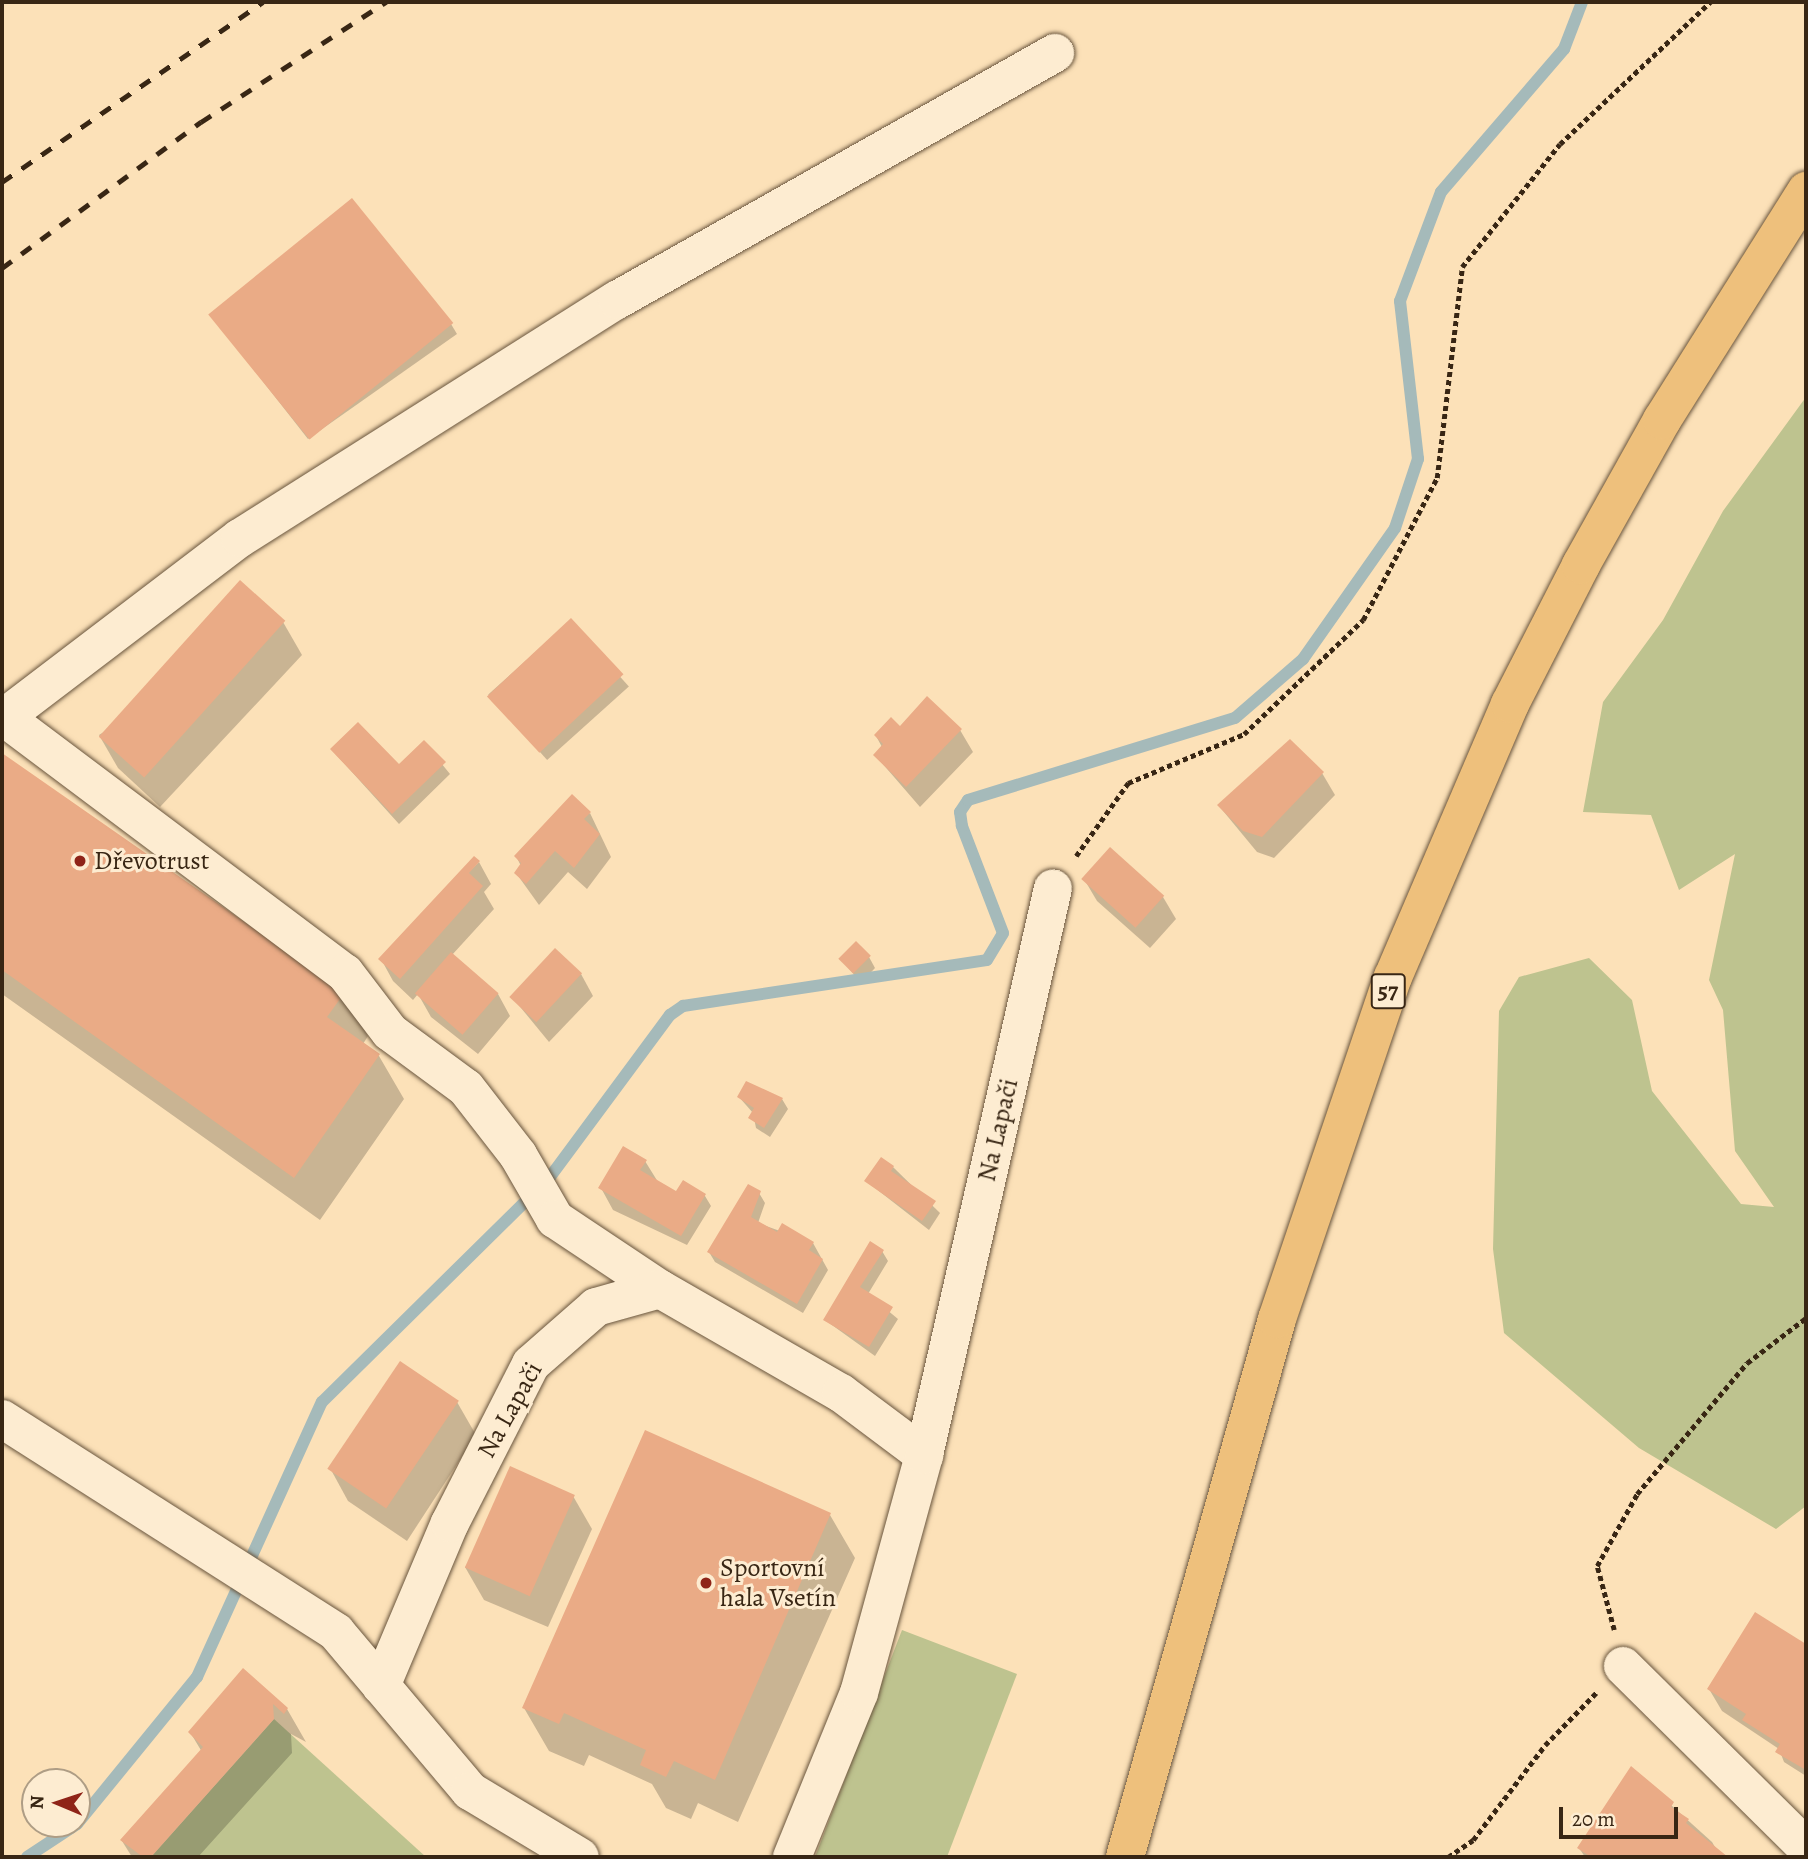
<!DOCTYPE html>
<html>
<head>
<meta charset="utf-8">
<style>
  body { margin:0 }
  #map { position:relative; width:1808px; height:1859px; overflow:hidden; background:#fce1b8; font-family:Alegreya,serif }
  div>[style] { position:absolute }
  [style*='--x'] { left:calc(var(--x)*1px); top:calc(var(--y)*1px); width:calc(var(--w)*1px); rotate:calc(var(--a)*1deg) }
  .green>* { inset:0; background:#bec38f }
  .shadow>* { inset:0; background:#0003; transform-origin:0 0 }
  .stream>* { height:12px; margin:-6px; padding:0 6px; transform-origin:6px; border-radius:6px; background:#a5baba }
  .building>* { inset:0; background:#eaab86; transform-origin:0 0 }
  .path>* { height:4.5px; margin-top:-2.25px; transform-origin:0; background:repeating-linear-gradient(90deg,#382614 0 5px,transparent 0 8.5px) }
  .roads { filter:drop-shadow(0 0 2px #69553d) drop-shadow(0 0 2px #69553d) }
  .minor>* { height:38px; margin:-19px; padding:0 19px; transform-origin:19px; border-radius:19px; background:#fdecd1 }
  .major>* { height:38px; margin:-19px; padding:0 19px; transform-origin:19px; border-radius:19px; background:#eec07c }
  .rail>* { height:5px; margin-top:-2.5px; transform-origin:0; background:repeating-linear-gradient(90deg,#382614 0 12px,transparent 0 24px) }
  .dots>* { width:19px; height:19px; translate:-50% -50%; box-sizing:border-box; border:4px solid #fdecd1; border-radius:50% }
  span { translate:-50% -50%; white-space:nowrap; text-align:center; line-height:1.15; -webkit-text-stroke:6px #fdecd1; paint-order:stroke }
  .shield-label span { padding:2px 5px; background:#fdecd1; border:2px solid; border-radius:5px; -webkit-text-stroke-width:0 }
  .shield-label { font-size:24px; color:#382614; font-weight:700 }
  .poi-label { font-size:26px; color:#382614 }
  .left { translate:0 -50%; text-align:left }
  .street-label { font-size:26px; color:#382614 }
  .frame { position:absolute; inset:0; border:4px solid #382614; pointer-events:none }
  .north { position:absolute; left:21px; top:1768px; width:70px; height:70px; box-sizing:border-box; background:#fdecd1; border:2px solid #ae9d85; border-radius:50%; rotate:272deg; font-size:19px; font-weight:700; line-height:28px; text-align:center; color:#382614 }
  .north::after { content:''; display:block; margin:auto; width:24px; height:32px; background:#8f2418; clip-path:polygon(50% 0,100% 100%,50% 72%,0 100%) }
  .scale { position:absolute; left:1559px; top:1807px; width:119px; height:32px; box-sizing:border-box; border:4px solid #382614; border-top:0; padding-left:9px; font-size:21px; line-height:24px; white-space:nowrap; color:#382614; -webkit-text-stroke:5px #fdecd1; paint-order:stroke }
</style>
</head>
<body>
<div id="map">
  <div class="green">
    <i style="clip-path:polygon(1806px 397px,1806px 1506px,1776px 1529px,1639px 1448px,1504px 1333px,1493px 1249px,1499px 1011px,1519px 977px,1589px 958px,1632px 1000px,1652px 1091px,1741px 1204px,1774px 1207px,1735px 1151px,1723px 1010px,1709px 980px,1735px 854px,1679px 890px,1651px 815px,1583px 812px,1603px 702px,1663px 620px,1723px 511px)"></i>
    <i style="clip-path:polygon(902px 1630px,1017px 1674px,947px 1857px,815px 1857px)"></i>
    <i style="clip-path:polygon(274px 1719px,426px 1857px,151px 1857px)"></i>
  </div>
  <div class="shadow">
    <i style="clip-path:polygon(210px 314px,451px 324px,457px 334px,308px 439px)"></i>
    <i style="left:570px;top:621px;width:88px;height:110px;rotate:48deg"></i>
    <i style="clip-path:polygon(283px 622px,302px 655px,160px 807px,118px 768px,99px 735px)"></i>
    <i style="clip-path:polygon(900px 728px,960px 730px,973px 752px,920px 807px,875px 755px,882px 747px,876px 736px)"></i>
    <i style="clip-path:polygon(424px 742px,450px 774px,399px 824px,332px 750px,399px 767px)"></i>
    <i style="clip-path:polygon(2px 755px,343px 993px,368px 1036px,363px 1044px,379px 1056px,404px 1099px,320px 1220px,2px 994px)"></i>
    <i style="clip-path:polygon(1322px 773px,1335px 795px,1274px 858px,1257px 852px,1219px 806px)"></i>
    <i style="clip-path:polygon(590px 813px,611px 857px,587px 889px,568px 872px,539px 905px,516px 873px,521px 866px,516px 856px)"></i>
    <i style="clip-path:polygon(1110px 849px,1163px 897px,1176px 919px,1150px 948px,1097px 901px,1084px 879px)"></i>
    <i style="clip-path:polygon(479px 862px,491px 884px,484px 892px,494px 909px,452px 955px,498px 994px,510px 1016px,478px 1054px,431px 1017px,418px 994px,413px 1000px,393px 981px,381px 959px)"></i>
    <i style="clip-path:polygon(869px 957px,875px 968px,861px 983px,841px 959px)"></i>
    <i style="clip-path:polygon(581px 974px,593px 996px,549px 1042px,512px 997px)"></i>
    <i style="clip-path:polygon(739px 1097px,782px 1099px,788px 1109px,770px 1137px,756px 1128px,753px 1113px)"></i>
    <i style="clip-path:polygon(645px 1161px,658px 1182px,677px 1194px,705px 1196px,711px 1206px,687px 1245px,613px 1210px,601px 1188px)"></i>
    <i style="clip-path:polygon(893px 1167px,940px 1213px,929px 1230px,866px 1181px)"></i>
    <i style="clip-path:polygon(759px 1193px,765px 1203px,758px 1223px,813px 1243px,828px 1270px,803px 1313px,715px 1262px,709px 1252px)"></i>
    <i style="clip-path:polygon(882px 1251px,888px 1261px,868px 1294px,898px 1319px,875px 1356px,825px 1320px)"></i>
    <i style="clip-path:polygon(457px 1402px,476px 1435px,407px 1541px,348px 1501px,330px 1468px)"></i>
    <i style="clip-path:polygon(573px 1496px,592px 1529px,548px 1627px,484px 1600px,465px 1567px)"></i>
    <i style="clip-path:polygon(830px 1515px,855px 1558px,738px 1822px,698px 1803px,691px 1819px,666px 1808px,652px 1784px,589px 1755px,584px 1766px,549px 1751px,524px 1708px)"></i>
    <i style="clip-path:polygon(1795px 1638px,1806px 1648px,1806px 1776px,1784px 1762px,1779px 1749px,1722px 1711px,1709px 1689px)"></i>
    <i style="clip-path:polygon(244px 1671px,287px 1709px,306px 1742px,291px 1734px,292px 1753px,198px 1857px,132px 1857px,122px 1841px,202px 1752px,190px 1732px)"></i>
    <i style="clip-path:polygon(1631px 1769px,1712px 1842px,1721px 1857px,1585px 1857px,1579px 1848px)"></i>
  </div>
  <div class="stream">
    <i style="--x:77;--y:1824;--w:190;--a:-50.8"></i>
    <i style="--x:197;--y:1677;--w:302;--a:-65.6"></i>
    <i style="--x:322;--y:1402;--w:320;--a:-44.6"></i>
    <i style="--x:550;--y:1177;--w:202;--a:-53.5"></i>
    <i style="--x:670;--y:1015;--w:16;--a:-35"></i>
    <i style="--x:683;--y:1006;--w:307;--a:-8.6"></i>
    <i style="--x:987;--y:960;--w:31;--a:-59"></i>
    <i style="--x:1003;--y:933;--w:115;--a:-111"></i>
    <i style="--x:962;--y:826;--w:14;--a:-98"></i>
    <i style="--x:960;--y:812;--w:14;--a:-56"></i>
    <i style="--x:968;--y:800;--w:279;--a:-17.1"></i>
    <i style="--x:1235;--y:718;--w:90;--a:-40.9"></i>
    <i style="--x:1303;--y:659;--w:160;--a:-54.9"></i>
    <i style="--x:1395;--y:528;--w:73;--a:-71.6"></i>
    <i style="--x:1418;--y:459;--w:159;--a:-96.5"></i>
    <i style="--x:1400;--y:301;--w:116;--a:-69.4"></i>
    <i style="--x:1441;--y:192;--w:189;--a:-49.3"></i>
    <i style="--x:1564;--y:49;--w:50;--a:-69"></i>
    <i style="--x:27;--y:1857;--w:60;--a:-33.4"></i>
  </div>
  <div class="building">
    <i style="left:352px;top:198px;width:161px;height:185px;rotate:51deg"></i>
    <i style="left:240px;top:580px;width:61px;height:211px;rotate:42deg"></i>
    <i style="left:571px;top:618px;width:77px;height:115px;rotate:47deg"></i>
    <i style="clip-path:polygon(927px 696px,962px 729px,906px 787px,873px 755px,883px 744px,874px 735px,891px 717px,900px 726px)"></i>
    <i style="clip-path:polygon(358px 722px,399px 764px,424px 740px,446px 762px,392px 814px,330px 749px)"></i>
    <i style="clip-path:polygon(1290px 739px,1324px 772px,1262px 837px,1243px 831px,1217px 805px)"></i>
    <i style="clip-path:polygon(2px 753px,345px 992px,327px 1017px,380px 1054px,294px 1178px,2px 970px)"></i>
    <i style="clip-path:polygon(572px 794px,591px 812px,584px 819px,600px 834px,574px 868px,555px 851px,526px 884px,514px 873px,521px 863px,514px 856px)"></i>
    <i style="left:1110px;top:847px;width:73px;height:43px;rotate:42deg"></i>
    <i style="clip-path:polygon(474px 856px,480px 861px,469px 873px,483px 886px,400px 979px,378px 959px)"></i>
    <i style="left:856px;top:941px;width:21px;height:25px;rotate:45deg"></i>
    <i style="left:555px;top:948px;width:37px;height:67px;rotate:43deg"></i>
    <i style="left:451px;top:952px;width:63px;height:55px;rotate:41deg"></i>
    <i style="clip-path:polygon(746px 1081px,783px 1098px,764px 1128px,748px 1118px,754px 1108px,737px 1097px)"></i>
    <i style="clip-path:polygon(623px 1146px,647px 1160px,640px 1170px,676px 1191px,683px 1180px,706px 1194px,681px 1236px,598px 1188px)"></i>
    <i style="clip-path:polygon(881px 1157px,894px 1166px,891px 1171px,936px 1201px,922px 1221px,864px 1181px)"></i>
    <i style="clip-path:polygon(748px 1184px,761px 1191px,751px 1217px,777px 1232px,782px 1223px,814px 1242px,809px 1250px,823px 1259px,797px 1304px,707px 1252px)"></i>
    <i style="clip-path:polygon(870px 1241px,884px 1250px,860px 1287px,893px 1307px,869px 1347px,823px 1320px)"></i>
    <i style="left:400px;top:1361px;width:71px;height:130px;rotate:34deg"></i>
    <i style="clip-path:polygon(645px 1430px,831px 1513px,715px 1780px,674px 1761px,666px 1777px,640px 1765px,646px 1750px,564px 1713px,559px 1724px,522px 1708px)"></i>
    <i style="left:510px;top:1466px;width:71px;height:111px;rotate:24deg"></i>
    <i style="clip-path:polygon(1755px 1612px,1806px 1644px,1806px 1770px,1775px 1752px,1780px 1744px,1742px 1720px,1746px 1714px,1707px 1689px)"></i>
    <i style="clip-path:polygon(243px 1668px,288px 1708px,284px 1714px,273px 1704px,274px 1719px,151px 1857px,143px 1857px,120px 1840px,203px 1747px,188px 1732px)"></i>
    <i style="clip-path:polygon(1631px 1766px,1674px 1802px,1671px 1807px,1689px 1819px,1686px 1823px,1728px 1857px,1591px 1857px,1577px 1848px)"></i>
  </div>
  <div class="path">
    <i style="--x:1076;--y:856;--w:90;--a:-54.5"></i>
    <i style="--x:1128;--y:783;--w:126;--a:-22.9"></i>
    <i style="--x:1244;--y:734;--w:165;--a:-43.8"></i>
    <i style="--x:1363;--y:620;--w:160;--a:-62.5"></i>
    <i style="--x:1437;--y:478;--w:212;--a:-83.2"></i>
    <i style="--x:1462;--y:267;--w:157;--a:-51.5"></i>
    <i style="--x:1560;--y:144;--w:207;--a:-43.4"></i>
    <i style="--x:1614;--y:1630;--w:66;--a:-104.9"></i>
    <i style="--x:1597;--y:1566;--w:82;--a:-60.9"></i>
    <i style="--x:1637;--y:1494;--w:171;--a:-50"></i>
    <i style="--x:1747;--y:1363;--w:74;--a:-37.3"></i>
    <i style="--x:1448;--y:1857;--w:30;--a:-34"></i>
    <i style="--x:1473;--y:1840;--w:119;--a:-52.8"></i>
    <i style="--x:1545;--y:1745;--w:73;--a:-45.6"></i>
  </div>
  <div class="roads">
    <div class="minor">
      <i style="--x:5;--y:718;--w:425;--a:36.9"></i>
      <i style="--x:345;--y:973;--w:74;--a:52.7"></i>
      <i style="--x:390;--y:1032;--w:94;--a:36.4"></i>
      <i style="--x:466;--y:1088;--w:85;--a:52.2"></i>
      <i style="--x:518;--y:1155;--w:74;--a:60"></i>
      <i style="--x:555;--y:1219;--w:126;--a:33.7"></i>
      <i style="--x:2;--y:719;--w:299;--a:-37.3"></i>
      <i style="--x:240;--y:538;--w:446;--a:-32.3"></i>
      <i style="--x:617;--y:300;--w:503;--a:-29.42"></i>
      <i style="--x:2;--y:1419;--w:396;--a:32.5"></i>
      <i style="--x:336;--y:1632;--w:208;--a:49.9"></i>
      <i style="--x:470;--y:1791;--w:128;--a:31"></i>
      <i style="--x:1623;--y:1666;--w:257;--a:44.7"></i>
      <i style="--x:381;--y:1686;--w:177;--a:-67.1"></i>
      <i style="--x:450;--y:1523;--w:178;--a:-63"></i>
      <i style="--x:531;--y:1364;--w:86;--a:-41.2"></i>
      <i style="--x:596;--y:1307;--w:66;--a:-15.7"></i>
      <i style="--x:660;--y:1289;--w:209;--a:29.9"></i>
      <i style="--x:841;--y:1393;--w:104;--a:36.8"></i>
      <i style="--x:792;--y:1857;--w:177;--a:-67.8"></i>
      <i style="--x:859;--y:1693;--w:247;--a:-74.7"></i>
      <i style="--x:924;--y:1455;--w:581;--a:-77.18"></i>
    </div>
    <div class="major">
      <i style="--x:1125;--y:1857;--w:559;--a:-74.22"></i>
      <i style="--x:1277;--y:1319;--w:361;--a:-71.3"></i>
      <i style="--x:1393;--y:977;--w:297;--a:-66.8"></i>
      <i style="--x:1510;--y:704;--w:156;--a:-62.9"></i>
      <i style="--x:1581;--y:565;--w:166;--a:-60.8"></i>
      <i style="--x:1662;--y:420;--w:271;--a:-57.8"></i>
    </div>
  </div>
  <div class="rail">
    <i style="--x:2;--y:182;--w:317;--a:-34.6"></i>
    <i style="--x:2;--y:268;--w:247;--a:-36.3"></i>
    <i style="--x:201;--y:122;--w:221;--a:-33"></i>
  </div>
  <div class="dots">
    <i style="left:80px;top:861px;background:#8f2418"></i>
    <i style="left:706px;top:1583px;background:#8f2418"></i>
  </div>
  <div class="shield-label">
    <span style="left:1388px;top:991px">57</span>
  </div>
  <div class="poi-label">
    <span class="left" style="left:94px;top:861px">Dřevotrust</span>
    <span class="left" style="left:720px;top:1583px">Sportovní<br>hala Vsetín</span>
  </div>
  <div class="street-label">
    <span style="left:998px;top:1130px;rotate:-77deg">Na Lapači</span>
    <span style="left:510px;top:1410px;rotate:-61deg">Na Lapači</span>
  </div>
  <div class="frame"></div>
  <div class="north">N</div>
  <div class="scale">20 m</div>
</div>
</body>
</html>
